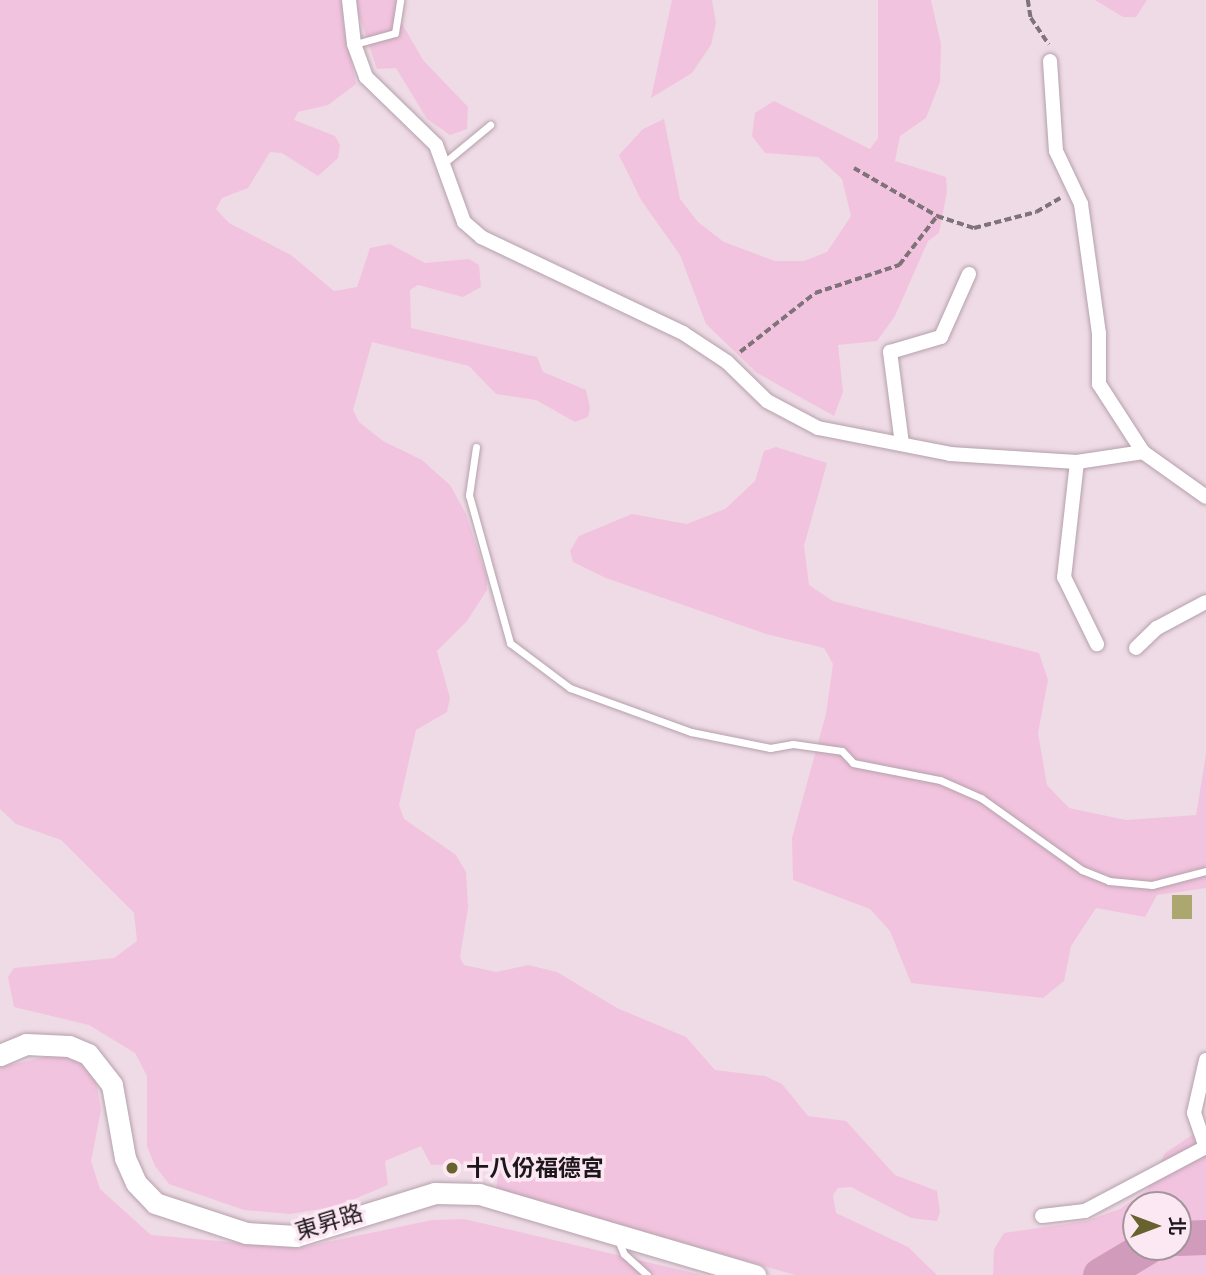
<!DOCTYPE html>
<html>
<head>
<meta charset="utf-8">
<style>
  body { margin:0 }
  #map { position:relative; width:1206px; height:1275px; overflow:hidden; background:#efdbe6; font-family:"Space Grotesk","Noto Sans TC",sans-serif }
  div>[style] { position:absolute }
  [style*='--x'] { left:calc(var(--x)*1px); top:calc(var(--y)*1px); width:calc(var(--w)*1px); rotate:calc(var(--a)*1deg) }
  .green>* { inset:0; background:#f2c3de }
  .river>* { height:35px; margin:-17.5px; padding:0 17.5px; transform-origin:17.5px; border-radius:17.5px; background:#d19cbb }
  .building>* { inset:0; background:#aca66f; transform-origin:0 0 }
  .path>* { height:3.5px; margin-top:-1.75px; transform-origin:0; background:repeating-linear-gradient(90deg,#7f7279 0 7px,transparent 0 10.5px) }
  .roads { filter:drop-shadow(0 0 2px #b4a1ac) drop-shadow(0 0 2px #b4a1ac) }
  .lane>* { height:7px; margin:-3.5px; padding:0 3.5px; transform-origin:3.5px; border-radius:3.5px; background:#fff }
  .street>* { height:14px; margin:-7px; padding:0 7px; transform-origin:7px; border-radius:7px; background:#fff }
  .secondary>* { height:21px; margin:-10.5px; padding:0 10.5px; transform-origin:10.5px; border-radius:10.5px; background:#fff }
  .dots>* { width:19px; height:19px; translate:-50% -50%; box-sizing:border-box; border:4px solid #fce8f3; border-radius:50% }
  span { translate:-50% -50%; white-space:nowrap; text-align:center; line-height:1.15; -webkit-text-stroke:7px #fce8f3; paint-order:stroke }
  .poi-label { font-size:23px; color:#1d161a; font-weight:700 }
  .left { translate:0 -50%; text-align:left }
  .street-label { font-size:23px; color:#1d161a }
  .north { position:absolute; left:1122px; top:1191px; width:70px; height:70px; box-sizing:border-box; background:#fce8f3; border:2px solid #a3949c; border-radius:50%; rotate:90deg; font-size:19px; font-weight:700; line-height:28px; text-align:center; color:#1d161a }
  .north::after { content:''; display:block; margin:auto; width:24px; height:32px; background:#67622e; clip-path:polygon(50% 0,100% 100%,50% 72%,0 100%) }
</style>
</head>
<body>
<div id="map">
  <div class="green">
    <i style="clip-path:polygon(0 0,346px 0,343px 20px,356px 84px,328px 105px,298px 112px,294px 120px,335px 136px,340px 145px,338px 158px,318px 176px,282px 153px,270px 152px,248px 188px,222px 198px,216px 209px,229px 223px,291px 255px,334px 291px,357px 287px,370px 248px,390px 244px,425px 263px,469px 259px,479px 265px,481px 287px,463px 297px,418px 285px,410px 290px,411px 328px,537px 357px,543px 372px,586px 390px,590px 408px,588px 417px,575px 422px,536px 400px,496px 394px,469px 366px,372px 342px,353px 410px,359px 422px,383px 441px,422px 460px,450px 485px,466px 514px,487px 578px,487px 590px,467px 621px,437px 651px,450px 698px,447px 712px,416px 730px,399px 805px,404px 819px,456px 855px,466px 872px,468px 908px,460px 957px,464px 965px,496px 972px,528px 965px,557px 972px,617px 1008px,686px 1037px,715px 1070px,765px 1076px,782px 1084px,808px 1116px,846px 1121px,895px 1175px,937px 1191px,940px 1212px,937px 1221px,911px 1218px,851px 1187px,838px 1188px,833px 1195px,836px 1213px,908px 1247px,937px 1275px,795px 1275px,496px 1189px,500px 1163px,431px 1165px,421px 1146px,385px 1161px,388px 1185px,338px 1206px,290px 1214px,244px 1210px,169px 1184px,155px 1166px,147px 1146px,147px 1076px,135px 1053px,89px 1025px,14px 1007px,8px 977px,14px 968px,114px 958px,137px 941px,134px 913px,61px 840px,16px 824px,0 809px)"></i>
    <i style="clip-path:polygon(354px 0,398px 0,401px 22px,423px 60px,468px 107px,467px 129px,450px 135px,427px 119px,396px 68px,377px 69px)"></i>
    <i style="clip-path:polygon(672px 0,712px 0,716px 23px,711px 45px,692px 73px,651px 98px)"></i>
    <i style="clip-path:polygon(878px 0,931px 0,941px 44px,940px 82px,926px 118px,900px 136px,895px 161px,946px 177px,947px 192px,939px 233px,928px 241px,895px 316px,877px 341px,838px 345px,843px 392px,834px 416px,757px 373px,706px 324px,680px 255px,641px 200px,619px 155px,643px 129px,664px 119px,680px 199px,698px 222px,724px 242px,775px 261px,804px 261px,827px 252px,851px 216px,842px 179px,818px 157px,765px 153px,752px 136px,755px 113px,774px 101px,870px 149px,878px 138px)"></i>
    <i style="clip-path:polygon(1095px 0,1147px 0,1136px 17px,1123px 17px)"></i>
    <i style="clip-path:polygon(776px 447px,827px 463px,804px 546px,809px 585px,833px 601px,1039px 653px,1048px 680px,1038px 733px,1047px 785px,1069px 808px,1126px 820px,1196px 815px,1206px 754px,1206px 888px,1157px 895px,1145px 917px,1096px 908px,1071px 946px,1064px 981px,1043px 998px,911px 983px,890px 931px,870px 909px,793px 880px,792px 838px,826px 714px,833px 664px,824px 648px,766px 634px,606px 578px,573px 562px,570px 551px,579px 536px,632px 514px,687px 524px,725px 509px,755px 481px,764px 451px)"></i>
    <i style="clip-path:polygon(58px 1054px,82px 1064px,96px 1082px,101px 1110px,91px 1161px,100px 1189px,151px 1235px,299px 1248px,432px 1220px,464px 1219px,702px 1275px,0 1275px,0 1067px)"></i>
    <i style="clip-path:polygon(evenodd,1206px 1126px,1206px 1275px,993px 1275px,994px 1249px,1004px 1233px,1086px 1221px,1120px 1209px,1147px 1190px,1165px 1153px,1206px 1126px,1136px 1205px,1178px 1205px,1178px 1247px,1136px 1247px,1136px 1205px)"></i>
  </div>
  <div class="river">
    <i style="--x:1178;--y:1238;--w:28;--a:-2"></i>
    <i style="--x:1100;--y:1275;--w:55;--a:-30.8"></i>
  </div>
  <div class="building">
    <i style="left:1172px;top:895px;width:20px;height:24px"></i>
  </div>
  <div class="path">
    <i style="--x:1028;--y:0;--w:18;--a:81"></i>
    <i style="--x:1031;--y:18;--w:32;--a:56"></i>
    <i style="--x:854;--y:168;--w:96;--a:30"></i>
    <i style="--x:937;--y:216;--w:39;--a:18"></i>
    <i style="--x:974;--y:228;--w:64;--a:-14.5"></i>
    <i style="--x:1036;--y:212;--w:28;--a:-30"></i>
    <i style="--x:740;--y:352;--w:95;--a:-38.2"></i>
    <i style="--x:815;--y:293;--w:89;--a:-18.4"></i>
    <i style="--x:899;--y:265;--w:62;--a:-52.2"></i>
  </div>
  <div class="roads">
    <div class="lane">
      <i style="--x:355;--y:44;--w:41;--a:-15.4"></i>
      <i style="--x:395;--y:33;--w:33;--a:-81"></i>
      <i style="--x:444;--y:163;--w:60;--a:-39.6"></i>
      <i style="--x:476;--y:447;--w:49;--a:98.3"></i>
      <i style="--x:469;--y:495;--w:154;--a:74.5"></i>
      <i style="--x:510;--y:643;--w:75;--a:36.9"></i>
      <i style="--x:570;--y:688;--w:129;--a:20"></i>
      <i style="--x:691;--y:732;--w:81;--a:11.4"></i>
      <i style="--x:770;--y:748;--w:23;--a:-10"></i>
      <i style="--x:793;--y:744;--w:49;--a:8.1"></i>
      <i style="--x:842;--y:751;--w:16;--a:47"></i>
      <i style="--x:853;--y:763;--w:89;--a:11.1"></i>
      <i style="--x:940;--y:780;--w:45;--a:23.7"></i>
      <i style="--x:981;--y:798;--w:124;--a:35.5"></i>
      <i style="--x:1082;--y:870;--w:29;--a:22"></i>
      <i style="--x:1109;--y:881;--w:43;--a:5.3"></i>
      <i style="--x:1152;--y:885;--w:56;--a:-14.5"></i>
      <i style="--x:618;--y:1240;--w:15;--a:67"></i>
      <i style="--x:624;--y:1254;--w:31;--a:42"></i>
    </div>
    <div class="street">
      <i style="--x:349;--y:0;--w:44;--a:83.5"></i>
      <i style="--x:354;--y:44;--w:35;--a:70"></i>
      <i style="--x:366;--y:77;--w:98;--a:44.2"></i>
      <i style="--x:436;--y:145;--w:82;--a:70"></i>
      <i style="--x:464;--y:222;--w:23;--a:41"></i>
      <i style="--x:481;--y:237;--w:224;--a:25.4"></i>
      <i style="--x:683;--y:333;--w:53;--a:33.4"></i>
      <i style="--x:727;--y:362;--w:56;--a:44.3"></i>
      <i style="--x:767;--y:401;--w:58;--a:27.9"></i>
      <i style="--x:818;--y:428;--w:135;--a:11.1"></i>
      <i style="--x:950;--y:454;--w:127;--a:3.6"></i>
      <i style="--x:1077;--y:462;--w:67;--a:-8.6"></i>
      <i style="--x:1143;--y:452;--w:77;--a:35.5"></i>
      <i style="--x:1050;--y:61;--w:90;--a:86.2"></i>
      <i style="--x:1056;--y:151;--w:59;--a:64.7"></i>
      <i style="--x:1081;--y:204;--w:130;--a:82.1"></i>
      <i style="--x:1099;--y:333;--w:51;--a:90"></i>
      <i style="--x:1099;--y:384;--w:81;--a:57.1"></i>
      <i style="--x:902;--y:444;--w:93;--a:-97.4"></i>
      <i style="--x:890;--y:352;--w:53;--a:-16.4"></i>
      <i style="--x:941;--y:337;--w:69;--a:-66"></i>
      <i style="--x:1077;--y:462;--w:116;--a:96.4"></i>
      <i style="--x:1064;--y:577;--w:75;--a:63.8"></i>
      <i style="--x:1136;--y:648;--w:29;--a:-44"></i>
      <i style="--x:1157;--y:628;--w:55;--a:-28"></i>
      <i style="--x:1206;--y:1060;--w:54;--a:102.8"></i>
      <i style="--x:1194;--y:1113;--w:37;--a:71"></i>
      <i style="--x:1042;--y:1216;--w:43;--a:-6.6"></i>
      <i style="--x:1085;--y:1211;--w:137;--a:-27.9"></i>
    </div>
    <div class="secondary">
      <i style="--x:0;--y:1055;--w:28;--a:-23"></i>
      <i style="--x:26;--y:1044;--w:43;--a:2.7"></i>
      <i style="--x:69;--y:1046;--w:21;--a:23"></i>
      <i style="--x:88;--y:1054;--w:39;--a:52"></i>
      <i style="--x:112;--y:1085;--w:74;--a:79.9"></i>
      <i style="--x:125;--y:1158;--w:27;--a:66"></i>
      <i style="--x:136;--y:1183;--w:28;--a:46"></i>
      <i style="--x:155;--y:1203;--w:96;--a:18.2"></i>
      <i style="--x:246;--y:1233;--w:50;--a:3.4"></i>
      <i style="--x:296;--y:1236;--w:145;--a:-17.2"></i>
      <i style="--x:435;--y:1193;--w:44;--a:1.3"></i>
      <i style="--x:479;--y:1194;--w:288;--a:16.4"></i>
    </div>
  </div>
  <div class="dots">
    <i style="left:452px;top:1168px;background:#67622e"></i>
  </div>
  <div class="poi-label">
    <span class="left" style="left:466px;top:1168px">十八份福德宮</span>
  </div>
  <div class="street-label">
    <span style="left:329px;top:1222px;rotate:-17deg">東昇路</span>
  </div>
  <div class="north">北</div>
</div>
</body>
</html>
